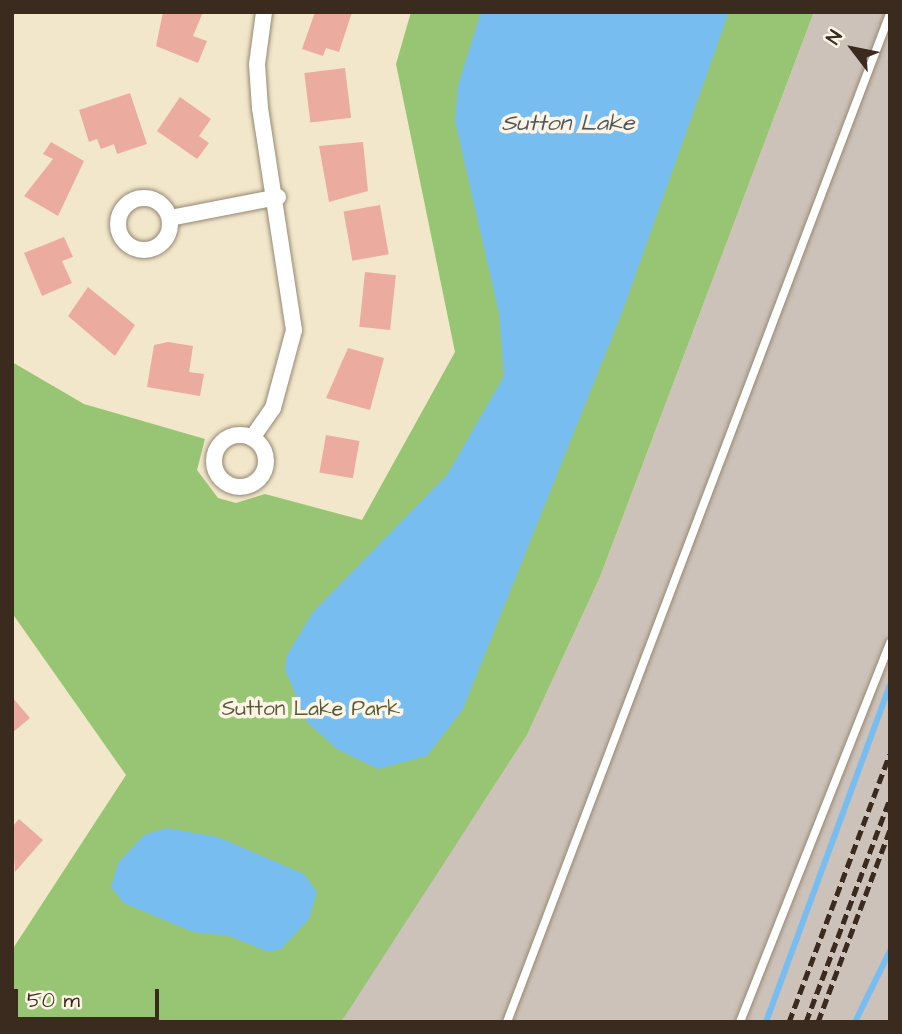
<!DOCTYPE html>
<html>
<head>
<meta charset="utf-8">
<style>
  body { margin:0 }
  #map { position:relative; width:902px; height:1034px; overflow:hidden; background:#f2e7cb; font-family:"Architects Daughter",sans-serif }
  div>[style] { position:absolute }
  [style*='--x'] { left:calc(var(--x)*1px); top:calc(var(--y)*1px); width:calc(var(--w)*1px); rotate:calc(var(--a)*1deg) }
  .industrial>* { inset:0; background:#cdc2b9 }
  .green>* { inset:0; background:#98c573 }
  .water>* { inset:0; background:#78bdef }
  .stream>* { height:6px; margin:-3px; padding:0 3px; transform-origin:3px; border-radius:3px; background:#78bdef }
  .building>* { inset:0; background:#ebac9f; transform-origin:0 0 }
  .roads { filter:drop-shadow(0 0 2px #968874) drop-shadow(0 0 2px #968874) }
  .service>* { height:8px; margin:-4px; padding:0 4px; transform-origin:4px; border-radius:4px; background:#fff }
  .minor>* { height:16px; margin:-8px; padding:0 8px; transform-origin:8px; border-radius:8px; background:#fff }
  .minor>.ring { margin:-8px; padding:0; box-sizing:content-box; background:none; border:16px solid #fff; border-radius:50% }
  .rail>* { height:5px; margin-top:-2.5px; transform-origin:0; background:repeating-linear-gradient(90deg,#3b2a1e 0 10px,transparent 0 15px) }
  span { translate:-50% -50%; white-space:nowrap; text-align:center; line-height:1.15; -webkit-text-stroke:7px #fcf5e5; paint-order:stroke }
  .park-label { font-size:21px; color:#575838 }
  .water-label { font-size:23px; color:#4d565d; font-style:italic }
  .frame { position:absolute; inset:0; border:14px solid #3b2a1e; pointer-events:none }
  .north { position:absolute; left:818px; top:14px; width:70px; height:70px; -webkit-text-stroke:5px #fcf5e5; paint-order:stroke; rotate:302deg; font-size:19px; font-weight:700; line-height:28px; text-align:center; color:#3b2a1e }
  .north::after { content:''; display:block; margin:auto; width:24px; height:32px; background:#3b2a1e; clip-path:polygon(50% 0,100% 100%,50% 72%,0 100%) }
  .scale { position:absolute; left:14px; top:989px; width:145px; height:32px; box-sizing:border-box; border:4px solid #3b2a1e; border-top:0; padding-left:9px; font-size:21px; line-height:24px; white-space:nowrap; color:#3b2a1e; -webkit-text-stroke:5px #fcf5e5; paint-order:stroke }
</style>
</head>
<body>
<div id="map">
  <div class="industrial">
    <i style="clip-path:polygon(814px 12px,890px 12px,890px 1022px,340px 1022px,527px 735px,600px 577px)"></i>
  </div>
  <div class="green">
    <i style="clip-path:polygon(411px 12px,814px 12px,600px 577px,527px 735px,345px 1016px,340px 1022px,15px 1022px,12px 950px,126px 775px,12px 613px,12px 362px,84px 404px,205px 439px,197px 470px,218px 498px,236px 503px,265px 494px,362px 520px,455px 352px,396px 64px)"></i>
  </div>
  <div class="water">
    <i style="clip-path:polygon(481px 12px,729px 12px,623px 310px,463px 709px,427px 756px,378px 769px,337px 749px,307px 722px,285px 669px,287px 655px,313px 612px,447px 475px,504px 376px,499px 313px,455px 121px,458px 85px)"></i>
    <i style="clip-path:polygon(166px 828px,218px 837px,304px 874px,317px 892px,309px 919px,281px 949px,269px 952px,229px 936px,193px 932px,124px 903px,111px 887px,118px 863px,144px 835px)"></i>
  </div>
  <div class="stream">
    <i style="--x:766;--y:1022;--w:359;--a:-69.8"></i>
    <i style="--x:855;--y:1022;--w:79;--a:-63.8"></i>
  </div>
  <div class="building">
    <i style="clip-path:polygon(163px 12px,203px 12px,193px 36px,207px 41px,198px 63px,156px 46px)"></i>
    <i style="clip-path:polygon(315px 12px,352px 12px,339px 52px,326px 48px,323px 56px,302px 49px)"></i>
    <i style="left:345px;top:68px;width:50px;height:41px;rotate:83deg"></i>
    <i style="clip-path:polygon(130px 93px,147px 144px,117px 154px,114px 144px,101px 149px,97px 139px,89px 142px,79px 110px)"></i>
    <i style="clip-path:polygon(180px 97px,211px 119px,199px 136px,209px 143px,197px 159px,157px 131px)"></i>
    <i style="clip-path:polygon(51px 142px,84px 161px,58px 216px,24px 196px,53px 159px,43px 154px)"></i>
    <i style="clip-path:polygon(363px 142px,368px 191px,329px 202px,319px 146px)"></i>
    <i style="left:380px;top:205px;width:50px;height:37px;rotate:80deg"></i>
    <i style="clip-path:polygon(64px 237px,73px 257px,62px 261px,72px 283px,42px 296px,24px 253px)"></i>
    <i style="left:365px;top:272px;width:31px;height:55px;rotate:6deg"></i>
    <i style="clip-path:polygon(88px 287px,135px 325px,115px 356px,68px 316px)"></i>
    <i style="clip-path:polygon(168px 342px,193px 346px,189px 372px,204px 374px,200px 396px,147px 387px,154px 345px)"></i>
    <i style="clip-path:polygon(348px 348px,384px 358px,370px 410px,326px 398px)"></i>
    <i style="left:326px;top:435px;width:34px;height:38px;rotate:10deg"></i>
    <i style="clip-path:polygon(12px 697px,30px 718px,12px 733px)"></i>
    <i style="clip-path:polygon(19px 819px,43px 840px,15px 872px,12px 827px)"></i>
  </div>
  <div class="roads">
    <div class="service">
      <i style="--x:507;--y:1022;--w:1078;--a:-69.2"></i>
      <i style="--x:740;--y:1022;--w:408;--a:-68.4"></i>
    </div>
    <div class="minor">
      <i class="ring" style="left:118px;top:198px;width:36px;height:36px"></i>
      <i style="--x:170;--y:218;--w:110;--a:-11"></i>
      <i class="ring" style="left:214px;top:435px;width:36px;height:36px"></i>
      <i style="--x:252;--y:438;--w:37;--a:-55"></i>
      <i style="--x:273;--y:408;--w:81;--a:-74.9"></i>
      <i style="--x:294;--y:330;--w:225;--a:-98.7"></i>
      <i style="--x:260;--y:108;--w:44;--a:-93.9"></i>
      <i style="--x:257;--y:64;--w:52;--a:-82.3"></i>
    </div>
  </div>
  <div class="rail">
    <i style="--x:789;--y:1022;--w:286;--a:-69.4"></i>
    <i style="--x:806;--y:1022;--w:238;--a:-69.4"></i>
    <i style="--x:818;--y:1022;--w:206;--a:-69.5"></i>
  </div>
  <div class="park-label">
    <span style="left:311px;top:709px">Sutton Lake Park</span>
  </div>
  <div class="water-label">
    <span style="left:568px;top:123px">Sutton Lake</span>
  </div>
  <div class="frame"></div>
  <div class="north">N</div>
  <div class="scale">50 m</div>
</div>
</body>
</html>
